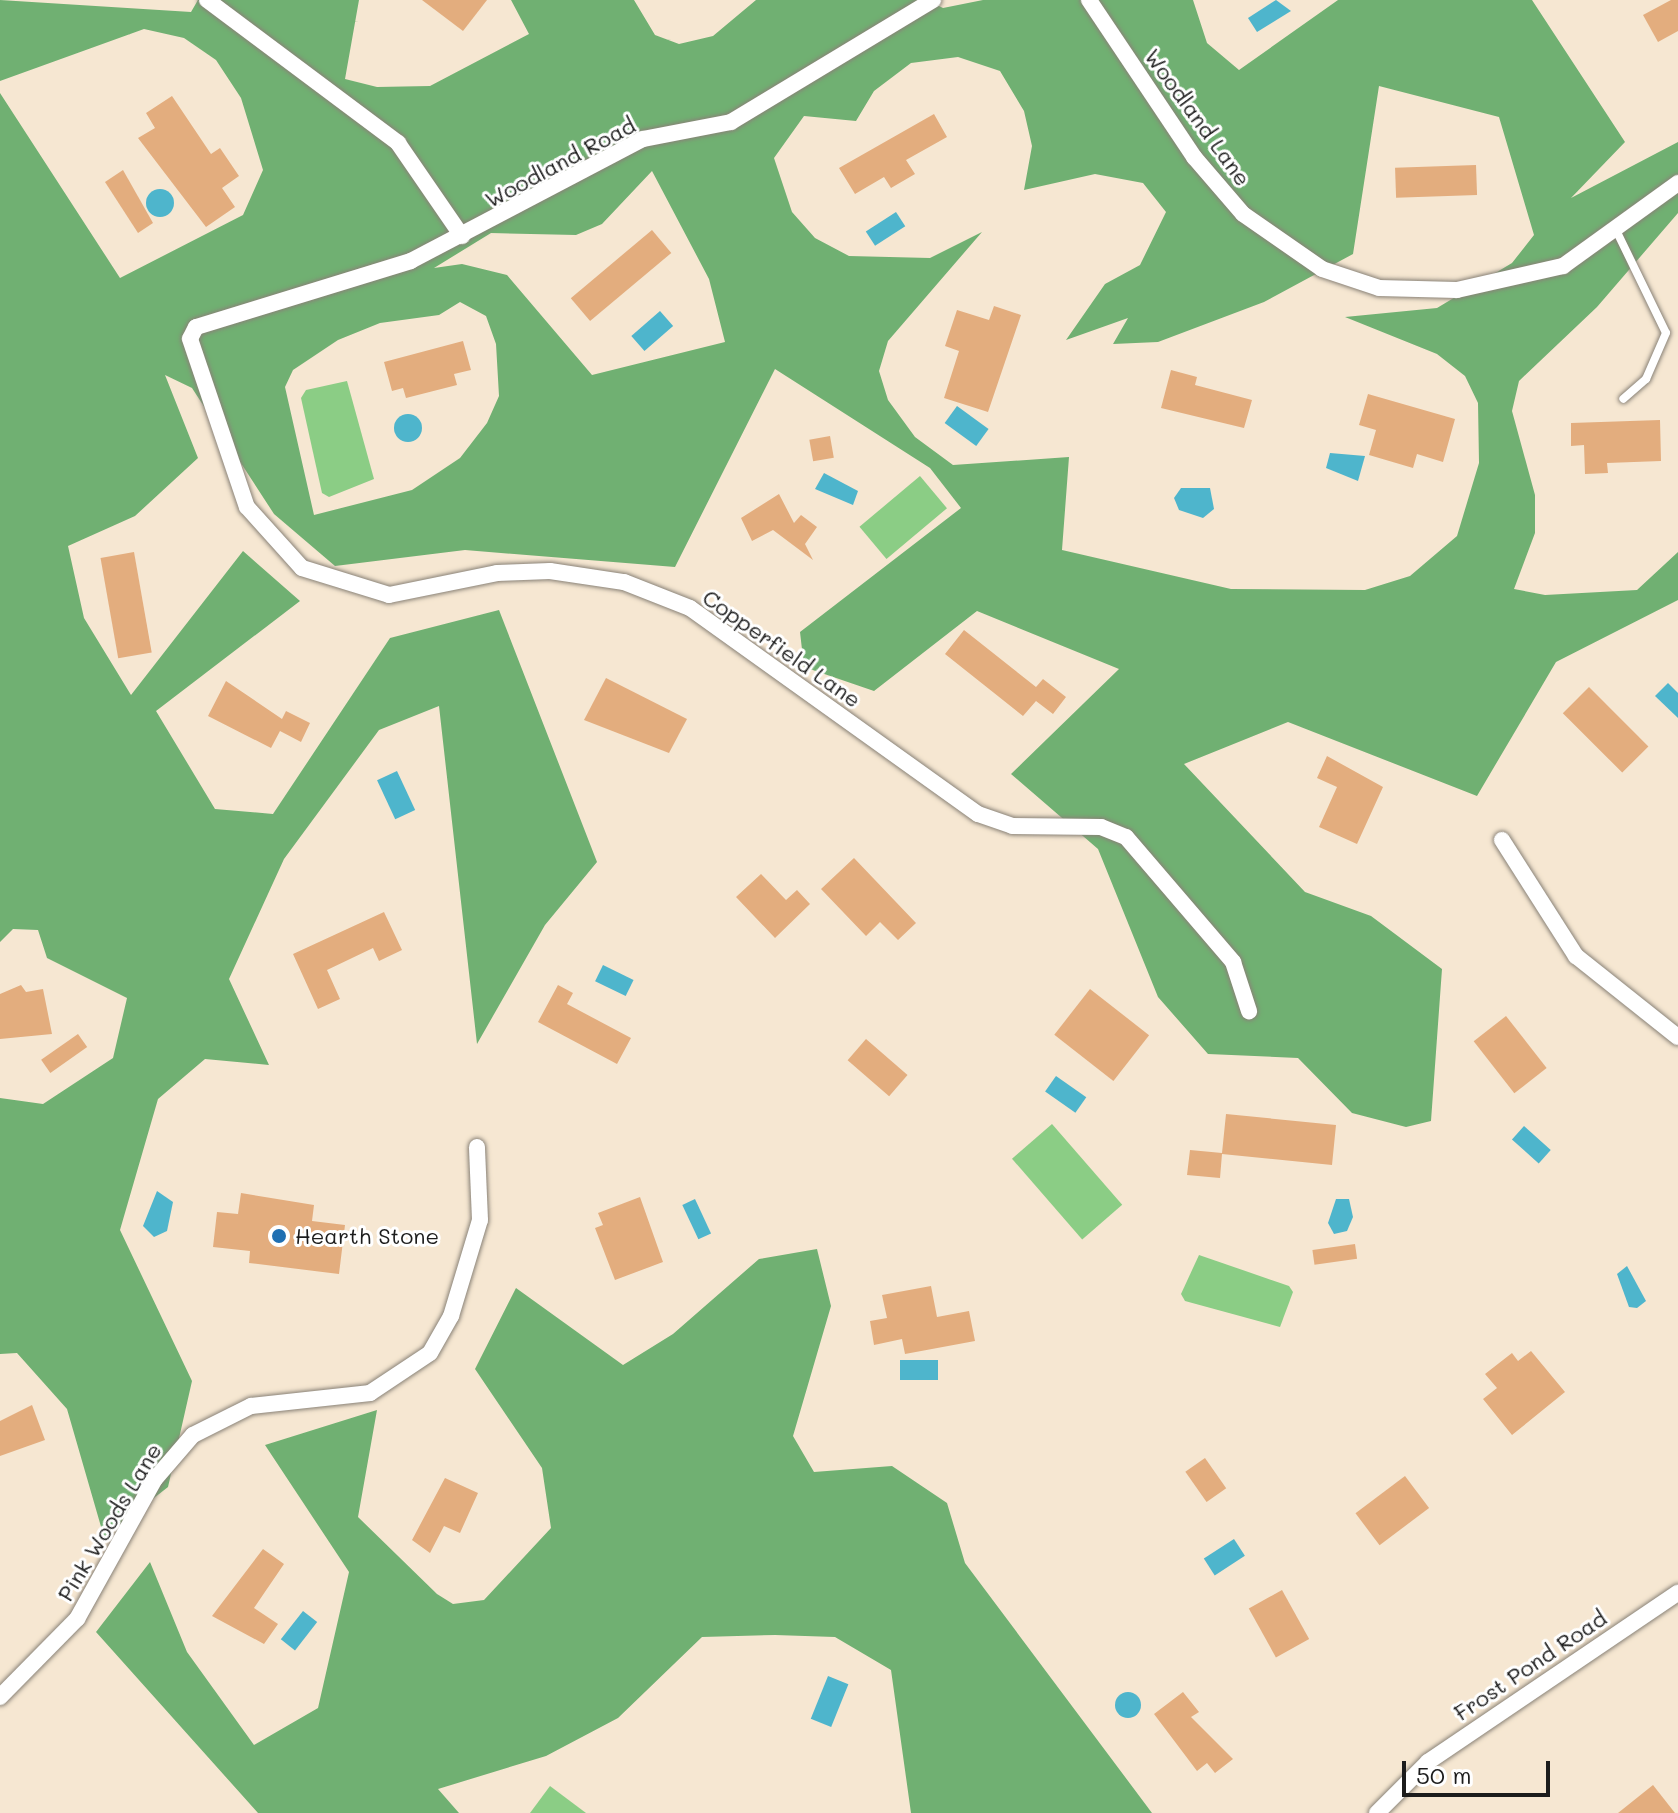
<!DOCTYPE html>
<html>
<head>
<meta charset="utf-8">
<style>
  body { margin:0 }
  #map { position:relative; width:1678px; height:1813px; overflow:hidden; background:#f6e7d2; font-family:Mali,sans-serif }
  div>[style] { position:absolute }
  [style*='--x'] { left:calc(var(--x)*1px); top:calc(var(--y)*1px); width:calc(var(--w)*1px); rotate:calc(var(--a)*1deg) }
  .green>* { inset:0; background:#8bcd85; transform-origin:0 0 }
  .forest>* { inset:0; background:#70b072 }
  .water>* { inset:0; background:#4eb5cc; transform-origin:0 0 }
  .round { border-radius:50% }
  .building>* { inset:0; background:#e3ad7e; transform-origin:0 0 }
  .roads { filter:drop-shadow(0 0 2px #898277) drop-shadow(0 0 2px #898277) }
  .lane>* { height:8px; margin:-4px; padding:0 4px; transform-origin:4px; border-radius:4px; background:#fff }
  .street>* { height:16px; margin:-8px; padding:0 8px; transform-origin:8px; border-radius:8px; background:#fff }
  .dots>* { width:22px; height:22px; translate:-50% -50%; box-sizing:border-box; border:4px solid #fff; border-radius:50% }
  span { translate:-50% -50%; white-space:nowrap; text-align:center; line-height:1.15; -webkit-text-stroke:6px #fff; paint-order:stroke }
  .street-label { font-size:22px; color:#1c1c1c }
  .poi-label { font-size:22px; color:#1c1c1c }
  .left { translate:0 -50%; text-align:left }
  .scale { position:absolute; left:1402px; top:1761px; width:148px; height:36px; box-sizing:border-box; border:4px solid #1c1c1c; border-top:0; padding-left:10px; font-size:24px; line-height:28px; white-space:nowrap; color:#1c1c1c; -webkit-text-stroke:6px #fff; paint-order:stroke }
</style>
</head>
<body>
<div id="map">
  <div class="green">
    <i style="clip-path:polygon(347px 381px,374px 479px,329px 497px,322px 493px,301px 398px,306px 390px)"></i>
    <i style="left:920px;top:476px;width:42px;height:79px;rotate:50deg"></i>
    <i style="left:1052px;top:1124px;width:107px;height:53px;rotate:49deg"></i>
    <i style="clip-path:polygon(1199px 1255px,1289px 1286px,1293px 1292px,1280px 1327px,1185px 1301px,1181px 1294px)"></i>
    <i style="clip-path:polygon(550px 1786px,586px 1813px,530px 1813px)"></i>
  </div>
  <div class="forest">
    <i style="clip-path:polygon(evenodd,0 0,191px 12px,198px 0,359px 0,345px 79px,377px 87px,430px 86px,529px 34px,511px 0,634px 0,655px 35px,679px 44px,713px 36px,756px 0,927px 0,943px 8px,983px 0,1193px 0,1207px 43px,1239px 70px,1338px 0,1532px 0,1625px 142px,1571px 198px,1678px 142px,1678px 213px,1597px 307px,1519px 381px,1512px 411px,1535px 495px,1535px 533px,1514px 589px,1545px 595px,1637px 590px,1678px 552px,1678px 600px,1556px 662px,1477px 796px,1288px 722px,1184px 764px,1305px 892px,1371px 916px,1442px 969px,1431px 1121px,1406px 1127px,1352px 1113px,1298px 1058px,1208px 1054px,1158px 997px,1098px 849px,1011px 774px,1119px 669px,977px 611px,874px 691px,804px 667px,800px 632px,961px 508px,930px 468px,775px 369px,675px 567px,465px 550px,335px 566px,274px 514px,192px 388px,165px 375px,198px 458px,135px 516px,68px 546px,84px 618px,131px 695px,243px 551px,300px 601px,156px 711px,215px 809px,273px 814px,390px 638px,499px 610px,597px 862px,545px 925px,477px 1044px,439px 706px,379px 730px,284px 859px,229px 979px,269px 1065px,205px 1059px,158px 1099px,120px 1230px,192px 1381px,168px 1487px,104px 1537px,67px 1409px,17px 1353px,0 1354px,0 1098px,43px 1104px,113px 1058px,127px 998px,47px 958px,38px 930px,13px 929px,0 942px,0 93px,120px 278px,243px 215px,263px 170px,241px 98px,216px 60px,184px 38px,144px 29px,0 81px,0 0,958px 57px,1000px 71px,1024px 111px,1032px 146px,1024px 190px,1095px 174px,1143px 183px,1166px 212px,1140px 265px,1105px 284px,1066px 340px,1128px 318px,1113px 344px,1158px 342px,1264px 302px,1353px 254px,1379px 86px,1499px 117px,1534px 235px,1512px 263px,1437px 308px,1345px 317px,1437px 354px,1465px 376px,1478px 403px,1479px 463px,1457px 536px,1410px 576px,1365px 590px,1231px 589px,1062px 550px,1069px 457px,953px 465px,915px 437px,888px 400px,879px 371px,888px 341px,982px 232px,930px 258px,849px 256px,815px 238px,792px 212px,774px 158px,804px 116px,856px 121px,874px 91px,911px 63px,958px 57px,0 0,652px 171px,709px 279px,725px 342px,592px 375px,507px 275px,462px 264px,434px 268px,491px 233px,576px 235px,602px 224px,652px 171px,0 0,460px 302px,486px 316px,496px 344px,499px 396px,487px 423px,460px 458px,412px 490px,314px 515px,285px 387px,293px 370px,338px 340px,380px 323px,439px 315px,460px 302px)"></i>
    <i style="clip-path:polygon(817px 1249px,831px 1306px,793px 1436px,814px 1472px,892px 1466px,947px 1503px,965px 1563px,1152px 1813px,911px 1813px,891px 1670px,835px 1637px,775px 1635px,702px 1637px,618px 1718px,546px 1756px,438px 1789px,459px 1813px,258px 1813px,96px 1632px,150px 1562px,187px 1652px,254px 1745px,318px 1708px,349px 1572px,265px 1445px,377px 1410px,358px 1517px,437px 1594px,453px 1604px,484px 1600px,551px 1528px,542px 1468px,475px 1369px,516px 1288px,623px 1365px,673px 1334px,759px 1259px)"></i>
  </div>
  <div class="water">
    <i style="clip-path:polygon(1276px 0,1291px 11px,1257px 32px,1248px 18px)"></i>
    <i class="round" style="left:146px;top:189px;width:28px;height:28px"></i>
    <i style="left:896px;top:212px;width:17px;height:36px;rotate:57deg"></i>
    <i style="left:660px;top:311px;width:20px;height:38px;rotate:49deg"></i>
    <i style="left:957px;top:406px;width:39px;height:21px;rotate:36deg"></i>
    <i class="round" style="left:394px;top:414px;width:28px;height:28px"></i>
    <i style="clip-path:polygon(1330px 453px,1365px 456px,1358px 481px,1326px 468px)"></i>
    <i style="clip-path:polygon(824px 473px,858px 491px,853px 505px,815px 489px)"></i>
    <i style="clip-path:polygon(1181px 488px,1210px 488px,1214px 509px,1203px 518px,1179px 510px,1174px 498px)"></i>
    <i style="clip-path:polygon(1668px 683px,1678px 693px,1678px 718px,1655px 696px)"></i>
    <i style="left:397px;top:771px;width:43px;height:22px;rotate:65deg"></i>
    <i style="left:603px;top:965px;width:34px;height:18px;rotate:26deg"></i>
    <i style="left:1056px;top:1076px;width:37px;height:19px;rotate:35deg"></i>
    <i style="left:1524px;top:1126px;width:36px;height:18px;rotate:42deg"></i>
    <i style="clip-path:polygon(157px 1191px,173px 1202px,167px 1231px,154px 1237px,143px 1226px)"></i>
    <i style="left:695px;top:1199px;width:38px;height:14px;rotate:65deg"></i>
    <i style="clip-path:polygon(1336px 1199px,1349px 1199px,1353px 1217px,1347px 1231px,1334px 1234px,1328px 1223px)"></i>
    <i style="clip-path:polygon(1627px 1266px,1646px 1301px,1637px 1308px,1629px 1307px,1617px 1274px)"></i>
    <i style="left:938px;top:1360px;width:20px;height:38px;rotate:90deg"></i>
    <i style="left:1234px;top:1539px;width:20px;height:36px;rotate:57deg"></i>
    <i style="left:303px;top:1611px;width:18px;height:36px;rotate:38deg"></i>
    <i style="left:828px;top:1676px;width:22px;height:46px;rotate:22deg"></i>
    <i class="round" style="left:1115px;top:1692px;width:26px;height:26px"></i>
  </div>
  <div class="building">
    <i style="clip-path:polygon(422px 0,487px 0,463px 31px)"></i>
    <i style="clip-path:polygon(1671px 0,1678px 0,1678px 31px,1658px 42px,1643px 15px)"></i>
    <i style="clip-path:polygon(172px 96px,211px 154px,220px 148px,239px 176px,222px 188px,235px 207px,206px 227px,138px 138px,155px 128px,146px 113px)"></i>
    <i style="clip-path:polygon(934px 114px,947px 137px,906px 160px,915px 174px,891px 188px,884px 177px,855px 194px,839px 168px)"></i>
    <i style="left:1476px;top:165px;width:30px;height:81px;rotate:88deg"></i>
    <i style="clip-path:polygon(123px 170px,153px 223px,138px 233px,105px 182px)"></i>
    <i style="left:652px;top:230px;width:30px;height:106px;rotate:50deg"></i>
    <i style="clip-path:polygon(994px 306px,1021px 315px,988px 412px,944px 398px,959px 351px,945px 346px,957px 310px,989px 320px)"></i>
    <i style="clip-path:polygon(463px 341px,471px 370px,454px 374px,457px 385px,406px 398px,403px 388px,392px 391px,384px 362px)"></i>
    <i style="clip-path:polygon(1171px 370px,1197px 377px,1195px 385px,1252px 400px,1244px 428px,1161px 408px)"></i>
    <i style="clip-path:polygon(1368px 394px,1455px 419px,1443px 462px,1417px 454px,1413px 468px,1369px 455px,1376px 430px,1359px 425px)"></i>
    <i style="clip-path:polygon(1660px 420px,1661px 461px,1607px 463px,1608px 473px,1585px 474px,1584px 445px,1571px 446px,1571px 423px)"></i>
    <i style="left:830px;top:436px;width:22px;height:21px;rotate:80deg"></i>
    <i style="clip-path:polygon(779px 494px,794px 523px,801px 515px,817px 527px,805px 544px,813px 560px,773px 530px,752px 541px,741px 518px)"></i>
    <i style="left:134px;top:552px;width:102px;height:34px;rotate:80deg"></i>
    <i style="clip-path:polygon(964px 630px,1036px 687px,1043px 679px,1066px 697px,1053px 714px,1036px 701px,1023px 716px,945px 654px)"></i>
    <i style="clip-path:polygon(606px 678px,687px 719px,669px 753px,584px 720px)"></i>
    <i style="clip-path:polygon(226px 681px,282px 719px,286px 711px,310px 723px,301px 742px,280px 731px,271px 748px,208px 716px)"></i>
    <i style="left:1589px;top:687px;width:84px;height:37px;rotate:45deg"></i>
    <i style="clip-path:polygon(1327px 756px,1383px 787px,1357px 844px,1319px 827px,1337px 787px,1317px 778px)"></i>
    <i style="clip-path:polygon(854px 858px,916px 923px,898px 940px,880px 922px,866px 936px,821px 889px)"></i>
    <i style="clip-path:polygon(761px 874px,786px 900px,797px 890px,810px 904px,775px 938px,736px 897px)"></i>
    <i style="clip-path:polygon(384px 912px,402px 950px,379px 961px,373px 948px,327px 970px,340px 999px,318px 1009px,293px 954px)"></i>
    <i style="clip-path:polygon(21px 985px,26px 992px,43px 989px,52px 1034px,0 1039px,0 994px)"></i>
    <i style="clip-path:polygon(558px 985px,573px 993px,567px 1004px,631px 1038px,617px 1064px,538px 1022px)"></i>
    <i style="left:1090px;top:989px;width:75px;height:58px;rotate:38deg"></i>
    <i style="left:1506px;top:1016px;width:66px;height:41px;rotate:52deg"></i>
    <i style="left:78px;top:1034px;width:16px;height:45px;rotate:55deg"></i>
    <i style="left:866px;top:1039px;width:55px;height:28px;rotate:41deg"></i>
    <i style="clip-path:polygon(1226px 1114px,1336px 1125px,1332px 1165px,1222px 1154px,1220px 1178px,1187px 1175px,1190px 1150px,1222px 1153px)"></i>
    <i style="clip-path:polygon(241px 1193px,314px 1205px,312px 1221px,345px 1225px,339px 1274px,249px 1263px,250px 1251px,213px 1247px,217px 1212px,238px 1214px)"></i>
    <i style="clip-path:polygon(640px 1197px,663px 1262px,615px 1280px,595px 1228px,603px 1225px,598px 1213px)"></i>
    <i style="left:1355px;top:1244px;width:15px;height:43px;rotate:82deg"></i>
    <i style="clip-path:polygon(931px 1286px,937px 1317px,969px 1311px,975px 1341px,905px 1354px,902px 1339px,874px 1345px,870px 1321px,887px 1318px,882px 1295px)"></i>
    <i style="clip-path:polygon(1531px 1351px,1565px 1392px,1512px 1435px,1483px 1399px,1497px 1388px,1485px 1374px,1512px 1353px,1518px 1361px)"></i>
    <i style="clip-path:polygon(32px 1405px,45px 1440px,0 1456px,0 1421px)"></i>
    <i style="left:1205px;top:1458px;width:37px;height:24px;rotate:55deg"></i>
    <i style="left:1405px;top:1476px;width:40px;height:62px;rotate:53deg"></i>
    <i style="clip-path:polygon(445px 1478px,478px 1493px,460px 1533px,444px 1526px,430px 1553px,412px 1540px)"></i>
    <i style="clip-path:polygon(263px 1549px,284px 1564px,254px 1608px,278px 1624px,264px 1644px,212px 1616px)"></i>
    <i style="left:1282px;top:1590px;width:56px;height:38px;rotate:61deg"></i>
    <i style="clip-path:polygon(1183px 1692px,1199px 1712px,1191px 1717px,1233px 1759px,1215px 1773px,1207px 1763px,1197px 1771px,1154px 1714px)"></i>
    <i style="clip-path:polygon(1653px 1785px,1675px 1813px,1618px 1813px)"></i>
  </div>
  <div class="roads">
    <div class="lane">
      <i style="--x:1616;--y:230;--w:114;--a:64.1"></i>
      <i style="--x:1666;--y:333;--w:50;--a:113.5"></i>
      <i style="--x:1646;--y:379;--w:30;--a:139"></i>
    </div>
    <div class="street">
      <i style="--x:207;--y:0;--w:239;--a:36.8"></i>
      <i style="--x:398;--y:143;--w:113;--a:55.5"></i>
      <i style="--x:933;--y:0;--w:236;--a:148.9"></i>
      <i style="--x:731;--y:122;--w:90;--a:169.1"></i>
      <i style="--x:643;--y:139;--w:262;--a:152.3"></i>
      <i style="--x:411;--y:261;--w:225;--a:162.9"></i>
      <i style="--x:196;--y:327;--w:13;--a:117"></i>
      <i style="--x:190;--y:339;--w:177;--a:71.3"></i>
      <i style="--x:247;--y:507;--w:82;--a:48"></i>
      <i style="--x:302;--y:568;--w:91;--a:17.2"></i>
      <i style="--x:389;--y:595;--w:110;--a:-11.5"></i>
      <i style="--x:497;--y:573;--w:53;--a:-2.2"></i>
      <i style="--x:550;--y:571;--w:75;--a:8.5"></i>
      <i style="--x:624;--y:582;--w:71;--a:21.5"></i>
      <i style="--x:690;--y:608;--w:354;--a:35.6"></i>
      <i style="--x:978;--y:814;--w:36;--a:19"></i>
      <i style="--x:1012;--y:826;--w:89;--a:0.6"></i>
      <i style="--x:1101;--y:827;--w:27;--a:22"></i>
      <i style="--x:1126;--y:837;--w:165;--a:49.4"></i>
      <i style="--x:1233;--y:962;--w:52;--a:71.9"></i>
      <i style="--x:1089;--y:0;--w:189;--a:56.2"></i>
      <i style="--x:1194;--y:157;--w:75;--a:49.3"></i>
      <i style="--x:1243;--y:214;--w:96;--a:34.8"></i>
      <i style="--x:1322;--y:269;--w:60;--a:18.4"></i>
      <i style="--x:1379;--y:288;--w:78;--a:1.5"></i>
      <i style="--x:1457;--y:290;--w:109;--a:-12.8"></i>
      <i style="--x:1563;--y:266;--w:142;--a:-35.8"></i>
      <i style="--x:1502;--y:840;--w:138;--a:57.5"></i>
      <i style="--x:1576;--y:956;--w:130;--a:38.5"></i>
      <i style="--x:0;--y:1697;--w:110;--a:-45.4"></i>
      <i style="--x:77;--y:1619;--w:160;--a:-60.9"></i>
      <i style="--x:155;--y:1479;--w:58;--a:-49.2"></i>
      <i style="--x:193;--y:1435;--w:65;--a:-26.6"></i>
      <i style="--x:251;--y:1406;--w:120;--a:-6.2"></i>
      <i style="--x:370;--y:1393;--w:72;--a:-33.7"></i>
      <i style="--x:430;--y:1353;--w:43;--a:-60.4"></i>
      <i style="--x:451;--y:1316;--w:100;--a:-73.2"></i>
      <i style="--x:480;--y:1220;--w:73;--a:-92.4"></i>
      <i style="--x:1377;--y:1813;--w:72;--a:-45"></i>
      <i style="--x:1428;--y:1762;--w:302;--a:-34.1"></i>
    </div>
  </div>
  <div class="dots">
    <i style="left:279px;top:1236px;background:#1f6fb2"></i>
  </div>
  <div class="street-label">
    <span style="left:1198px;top:117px;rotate:54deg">Woodland Lane</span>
    <span style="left:560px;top:162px;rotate:-28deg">Woodland Road</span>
    <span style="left:782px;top:648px;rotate:35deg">Copperfield Lane</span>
    <span style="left:109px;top:1522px;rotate:-59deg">Pink Woods Lane</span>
    <span style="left:1530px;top:1665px;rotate:-34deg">Frost Pond Road</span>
  </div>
  <div class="poi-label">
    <span class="left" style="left:295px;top:1236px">Hearth Stone</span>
  </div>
  <div class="scale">50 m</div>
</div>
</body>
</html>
